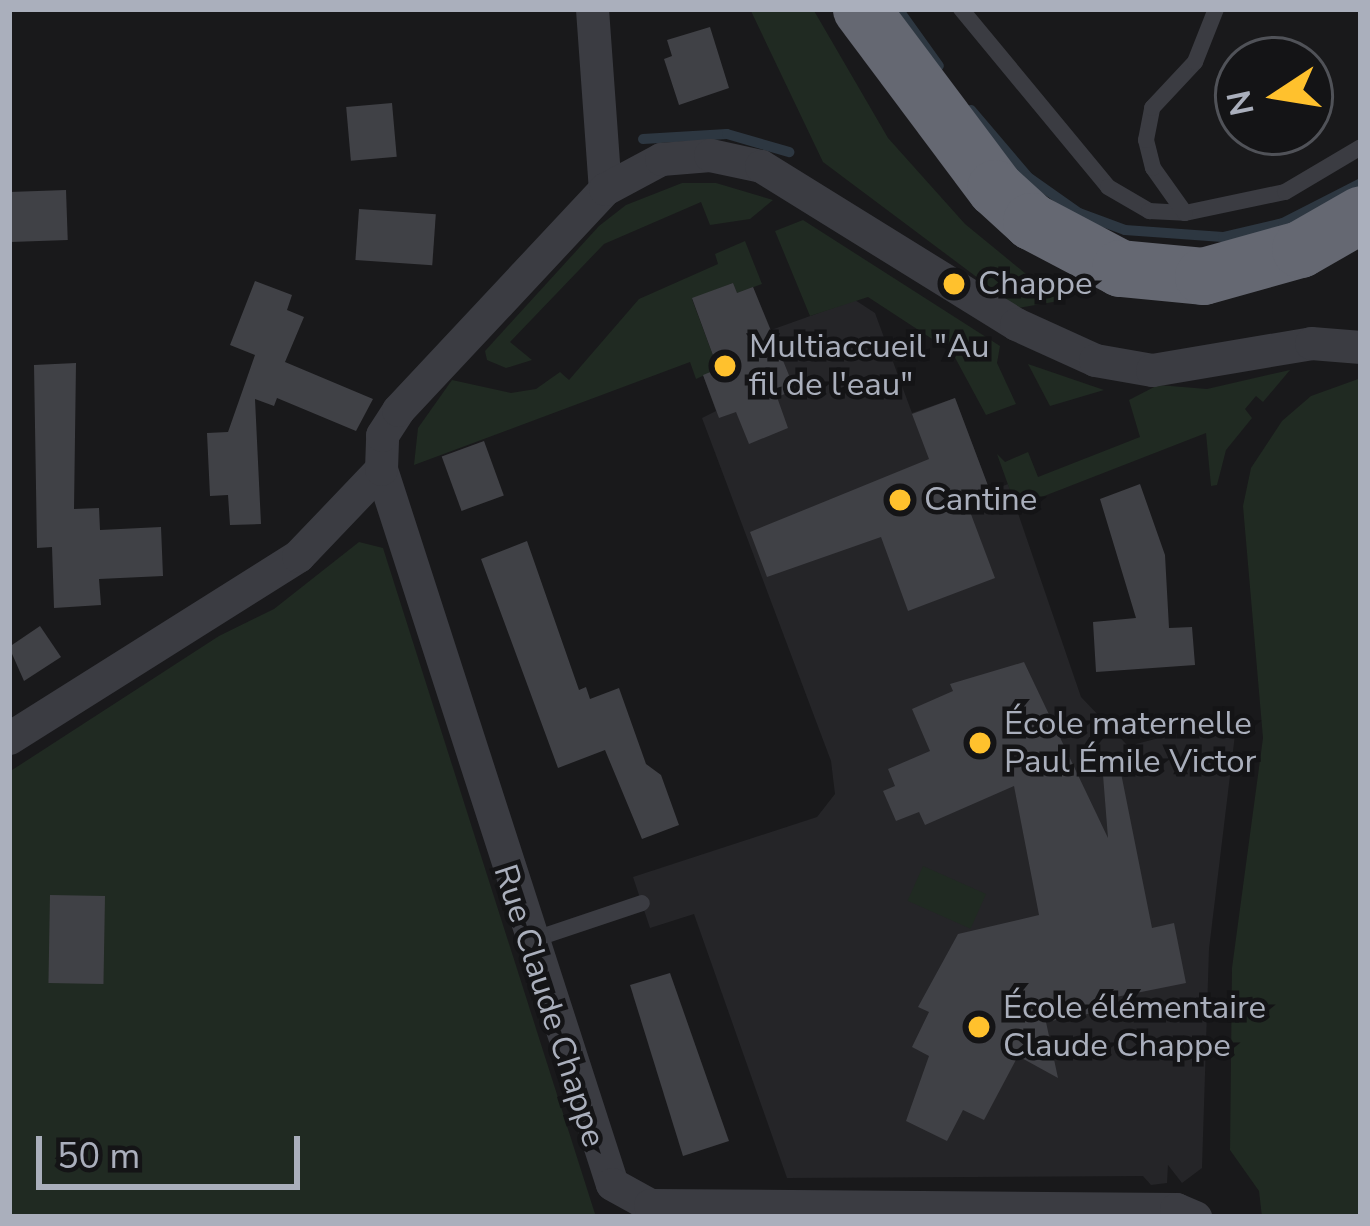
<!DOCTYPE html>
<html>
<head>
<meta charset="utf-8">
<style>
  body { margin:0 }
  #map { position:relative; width:1370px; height:1226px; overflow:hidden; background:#19191b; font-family:"Nunito Sans",sans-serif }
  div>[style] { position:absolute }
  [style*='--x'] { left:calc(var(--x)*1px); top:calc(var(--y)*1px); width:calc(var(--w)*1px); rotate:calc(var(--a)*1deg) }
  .built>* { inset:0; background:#252528 }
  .green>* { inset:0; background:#202a22; transform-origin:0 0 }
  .stream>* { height:10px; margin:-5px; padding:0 5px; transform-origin:5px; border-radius:5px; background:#2d3741 }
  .building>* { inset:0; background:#404146; transform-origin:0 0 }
  .service>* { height:16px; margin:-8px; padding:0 8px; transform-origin:8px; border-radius:8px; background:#3b3c42 }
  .minor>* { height:33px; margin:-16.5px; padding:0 16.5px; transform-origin:16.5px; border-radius:16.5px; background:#3b3c42 }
  .motorway>* { height:57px; margin:-28.5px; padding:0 28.5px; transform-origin:28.5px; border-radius:28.5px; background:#656872 }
  .dots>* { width:33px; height:33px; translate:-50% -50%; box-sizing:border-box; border:6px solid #141416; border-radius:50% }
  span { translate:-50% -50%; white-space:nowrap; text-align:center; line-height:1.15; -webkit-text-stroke:9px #141416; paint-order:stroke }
  .poi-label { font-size:33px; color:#aaafbc }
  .left { translate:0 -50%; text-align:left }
  .street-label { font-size:33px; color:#aaafbc }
  .frame { position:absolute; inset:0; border:12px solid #aaafbc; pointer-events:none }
  .north { position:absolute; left:1214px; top:36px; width:120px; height:120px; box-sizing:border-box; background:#141416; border:3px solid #505258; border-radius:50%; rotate:258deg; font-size:33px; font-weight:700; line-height:48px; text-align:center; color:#aaafbc }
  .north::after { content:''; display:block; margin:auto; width:42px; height:54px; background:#ffc12d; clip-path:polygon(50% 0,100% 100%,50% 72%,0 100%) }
  .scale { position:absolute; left:36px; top:1136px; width:264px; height:54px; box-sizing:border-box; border:6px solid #aaafbc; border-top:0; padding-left:15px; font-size:36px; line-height:42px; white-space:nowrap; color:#aaafbc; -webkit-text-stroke:9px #141416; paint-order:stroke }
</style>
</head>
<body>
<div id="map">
  <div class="built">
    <i style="clip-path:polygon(733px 283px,753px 287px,771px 330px,855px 300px,875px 313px,912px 413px,955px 398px,990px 491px,1008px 484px,1081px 697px,1128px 746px,1237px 718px,1209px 949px,1202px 1168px,1182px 1183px,1168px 1165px,1167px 1183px,1151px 1185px,1143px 1176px,787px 1178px,694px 914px,650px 928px,633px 877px,817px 817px,835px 794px,831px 761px,702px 418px,716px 411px,703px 375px,718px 368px,692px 298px)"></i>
  </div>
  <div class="green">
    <i style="clip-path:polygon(750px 9px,813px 9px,888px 138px,965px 224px,1059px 301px,1018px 308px,823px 162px)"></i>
    <i style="clip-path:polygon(682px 183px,716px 183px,773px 200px,750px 219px,710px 225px,701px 202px,604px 244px,510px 342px,532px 360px,506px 368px,487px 360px,485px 351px,599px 226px,626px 205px)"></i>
    <i style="clip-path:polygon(803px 220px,1000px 346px,997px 363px,1016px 404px,986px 415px,952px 352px,868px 297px,810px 316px,775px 231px)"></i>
    <i style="clip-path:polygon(745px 241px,762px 284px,737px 293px,733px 283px,692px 299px,718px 369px,696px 379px,690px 362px,414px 465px,418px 428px,452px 380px,511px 393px,536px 389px,560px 372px,569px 380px,639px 299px,718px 264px,715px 254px)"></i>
    <i style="clip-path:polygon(1028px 364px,1104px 390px,1050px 406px)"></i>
    <i style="clip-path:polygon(1290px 370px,1263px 402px,1256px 396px,1245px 409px,1252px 418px,1226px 450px,1217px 485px,1211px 486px,1206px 433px,1016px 507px,997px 454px,1005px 462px,1028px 452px,1038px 477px,1140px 437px,1129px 400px,1158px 385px,1207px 389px)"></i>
    <i style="clip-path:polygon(1361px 378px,1361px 1217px,1262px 1217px,1259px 1191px,1230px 1150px,1232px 968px,1263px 738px,1243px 506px,1251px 468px,1282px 421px,1311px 396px)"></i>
    <i style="clip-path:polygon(359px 542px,383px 548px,596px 1217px,9px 1217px,9px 772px,219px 636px,274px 609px)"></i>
    <i style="left:923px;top:866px;width:69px;height:38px;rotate:24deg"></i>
  </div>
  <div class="stream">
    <i style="--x:898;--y:9;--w:70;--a:54.3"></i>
    <i style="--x:971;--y:110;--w:88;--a:49.6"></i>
    <i style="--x:1028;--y:177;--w:62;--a:35.2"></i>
    <i style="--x:1079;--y:213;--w:49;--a:20.3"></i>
    <i style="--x:1125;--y:230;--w:98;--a:4.1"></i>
    <i style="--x:1223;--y:237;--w:62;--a:-13.1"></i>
    <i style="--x:1283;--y:223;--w:88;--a:-27.1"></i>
    <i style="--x:643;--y:139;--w:84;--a:-3.4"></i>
    <i style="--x:727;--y:134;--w:65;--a:16.2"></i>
  </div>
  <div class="building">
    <i style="clip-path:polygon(710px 27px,729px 88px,679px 105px,664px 59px,672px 56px,667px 40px)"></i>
    <i style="left:392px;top:103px;width:54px;height:46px;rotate:85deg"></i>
    <i style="left:66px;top:190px;width:50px;height:57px;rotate:88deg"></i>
    <i style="left:359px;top:209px;width:77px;height:51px;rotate:4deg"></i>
    <i style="clip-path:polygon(255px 281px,292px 295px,287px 310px,304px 317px,285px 362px,373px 399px,356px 431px,277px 398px,274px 406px,255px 399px,261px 524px,230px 525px,228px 495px,210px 496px,207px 433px,228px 432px,255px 355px,230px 345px)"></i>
    <i style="clip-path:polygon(733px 283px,737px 293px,753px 287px,795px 390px,777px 397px,788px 428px,749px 444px,736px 412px,719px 418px,703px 375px,718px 369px,692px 298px)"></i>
    <i style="clip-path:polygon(76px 363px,74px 509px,99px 508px,100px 530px,161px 527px,163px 576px,99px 579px,101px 605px,54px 608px,52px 547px,37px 548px,34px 365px)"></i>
    <i style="clip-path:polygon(955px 398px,990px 491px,966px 501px,995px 578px,908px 611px,881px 537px,767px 577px,750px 532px,929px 459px,912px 414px)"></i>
    <i style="left:484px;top:441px;width:58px;height:45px;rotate:70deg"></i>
    <i style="clip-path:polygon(1140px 484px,1165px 555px,1169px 628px,1192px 627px,1195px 665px,1096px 672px,1093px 622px,1136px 618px,1100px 499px)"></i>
    <i style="clip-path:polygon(527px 541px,579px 690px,586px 687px,590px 699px,619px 688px,646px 764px,661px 775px,679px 825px,642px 839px,605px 750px,558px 768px,481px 559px)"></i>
    <i style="clip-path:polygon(40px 626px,61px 657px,24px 681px,9px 647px)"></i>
    <i style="clip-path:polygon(1024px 662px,1108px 838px,1103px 775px,1121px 773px,1152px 928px,1174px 923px,1186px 983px,1116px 997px,1119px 1008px,1046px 1022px,1058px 1078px,1018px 1056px,984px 1120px,963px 1110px,947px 1141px,906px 1121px,929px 1056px,912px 1047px,929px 1012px,918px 1007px,958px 934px,1039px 915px,1014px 786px,925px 825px,919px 812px,896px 821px,883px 791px,895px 786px,888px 769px,930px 751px,912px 709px,953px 691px,950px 684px)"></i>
    <i style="left:50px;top:895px;width:55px;height:88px;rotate:1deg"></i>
    <i style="clip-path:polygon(670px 973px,729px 1141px,683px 1156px,630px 985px)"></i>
  </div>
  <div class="service">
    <i style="--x:961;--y:9;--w:231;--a:50.4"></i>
    <i style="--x:1108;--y:187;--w:48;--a:30.3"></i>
    <i style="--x:1149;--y:211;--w:36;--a:3"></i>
    <i style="--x:1185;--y:213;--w:102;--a:-11.9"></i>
    <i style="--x:1285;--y:192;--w:88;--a:-30.6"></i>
    <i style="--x:1185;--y:213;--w:55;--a:-125.4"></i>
    <i style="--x:1153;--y:168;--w:29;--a:-104"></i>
    <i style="--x:1146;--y:140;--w:33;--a:-79"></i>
    <i style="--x:1152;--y:108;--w:63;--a:-46.9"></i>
    <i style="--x:1195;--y:62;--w:57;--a:-68.4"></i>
    <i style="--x:529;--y:941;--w:119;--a:-18.6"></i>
  </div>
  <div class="minor">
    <i style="--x:592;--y:9;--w:180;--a:85.9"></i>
    <i style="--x:381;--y:469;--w:751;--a:72.1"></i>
    <i style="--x:612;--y:1184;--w:43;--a:28.9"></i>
    <i style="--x:650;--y:1205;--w:526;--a:0.44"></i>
    <i style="--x:1176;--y:1209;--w:21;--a:23"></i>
    <i style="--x:9;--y:738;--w:342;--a:-32.2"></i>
    <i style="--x:298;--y:556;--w:120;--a:-46.3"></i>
    <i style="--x:381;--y:469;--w:34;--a:-88"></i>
    <i style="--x:382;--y:435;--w:30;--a:-57"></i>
    <i style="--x:398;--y:410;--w:303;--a:-46.9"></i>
    <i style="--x:605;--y:189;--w:64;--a:-28.2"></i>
    <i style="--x:661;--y:159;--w:49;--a:-4.7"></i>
    <i style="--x:710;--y:155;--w:52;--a:12.2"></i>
    <i style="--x:761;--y:166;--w:300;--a:31.8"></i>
    <i style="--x:1016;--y:324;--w:87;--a:24.5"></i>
    <i style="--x:1095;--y:360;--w:58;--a:10"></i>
    <i style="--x:1152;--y:370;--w:161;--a:-9.6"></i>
    <i style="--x:1311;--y:343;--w:50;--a:4.6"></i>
  </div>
  <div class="motorway">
    <i style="--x:861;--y:9;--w:224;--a:53.2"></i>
    <i style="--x:995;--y:188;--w:49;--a:42.5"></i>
    <i style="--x:1031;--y:221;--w:101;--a:27.8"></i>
    <i style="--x:1120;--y:268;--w:83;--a:5.5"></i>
    <i style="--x:1203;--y:276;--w:101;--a:-15.6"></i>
    <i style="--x:1300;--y:249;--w:70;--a:-29.8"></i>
  </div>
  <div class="dots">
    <i style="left:954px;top:284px;background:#ffc12d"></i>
    <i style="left:725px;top:366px;background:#ffc12d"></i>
    <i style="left:900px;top:500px;background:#ffc12d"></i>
    <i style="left:980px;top:743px;background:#ffc12d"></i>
    <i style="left:979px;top:1027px;background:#ffc12d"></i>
  </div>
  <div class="poi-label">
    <span class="left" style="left:978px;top:284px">Chappe</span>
    <span class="left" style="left:749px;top:366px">Multiaccueil "Au<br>fil de l'eau"</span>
    <span class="left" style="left:924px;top:500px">Cantine</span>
    <span class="left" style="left:1004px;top:743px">École maternelle<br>Paul Émile Victor</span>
    <span class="left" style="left:1003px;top:1027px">École élémentaire<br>Claude Chappe</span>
  </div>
  <div class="street-label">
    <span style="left:549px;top:1006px;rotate:72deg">Rue Claude Chappe</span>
  </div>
  <div class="frame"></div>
  <div class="north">N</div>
  <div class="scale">50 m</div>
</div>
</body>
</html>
